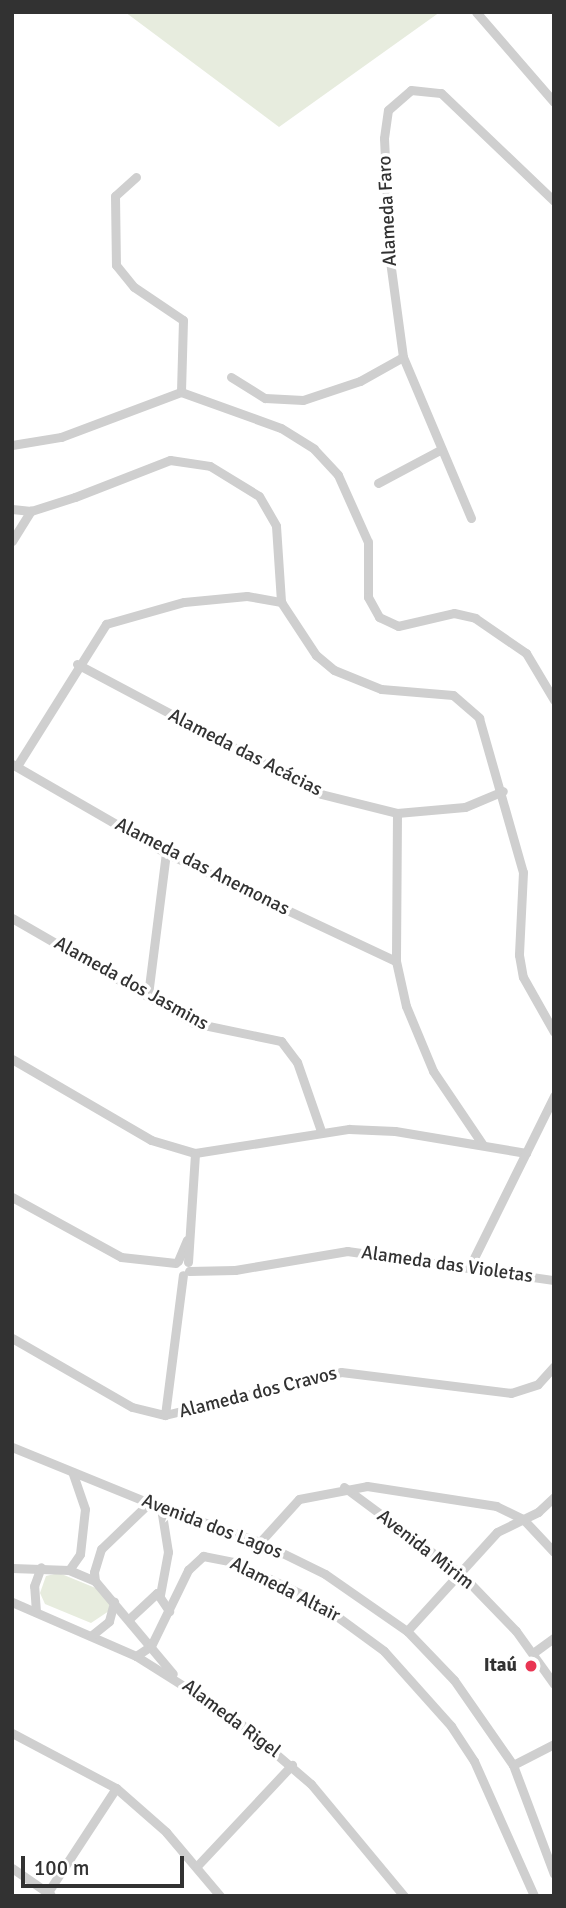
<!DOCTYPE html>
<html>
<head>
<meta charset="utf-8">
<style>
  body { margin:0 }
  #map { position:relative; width:566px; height:1908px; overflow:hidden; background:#fff; font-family:Signika,sans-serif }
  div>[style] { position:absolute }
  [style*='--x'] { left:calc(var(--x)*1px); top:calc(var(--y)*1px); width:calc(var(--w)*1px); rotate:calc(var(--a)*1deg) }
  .green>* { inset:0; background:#e7ecde }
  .minor>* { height:9px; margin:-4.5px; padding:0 4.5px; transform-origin:4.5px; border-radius:4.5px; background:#cfcfcf }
  .dots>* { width:19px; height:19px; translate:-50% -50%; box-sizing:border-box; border:4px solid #fff; border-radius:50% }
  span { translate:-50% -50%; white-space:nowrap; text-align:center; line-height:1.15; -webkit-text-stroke:7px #fff; paint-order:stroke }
  .street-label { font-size:19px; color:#323232 }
  .poi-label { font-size:19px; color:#323232; font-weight:700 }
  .right { translate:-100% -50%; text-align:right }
  .frame { position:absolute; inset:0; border:14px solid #323232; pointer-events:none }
  .scale { position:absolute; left:21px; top:1856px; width:163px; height:32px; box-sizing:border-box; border:4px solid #323232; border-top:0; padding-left:9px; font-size:21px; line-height:24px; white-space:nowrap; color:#323232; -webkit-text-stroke:5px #fff; paint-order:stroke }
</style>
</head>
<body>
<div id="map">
  <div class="green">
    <i style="clip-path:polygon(125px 12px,440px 12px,279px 127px)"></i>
    <i style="clip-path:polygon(59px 1573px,98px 1589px,109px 1602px,109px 1611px,91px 1623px,45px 1604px,40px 1593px,46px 1576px)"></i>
  </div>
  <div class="minor">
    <i style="--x:476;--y:12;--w:119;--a:49.1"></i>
    <i style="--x:136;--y:177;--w:28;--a:138"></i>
    <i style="--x:115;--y:196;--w:69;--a:89.2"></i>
    <i style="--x:116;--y:265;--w:28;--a:51"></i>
    <i style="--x:134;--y:287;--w:59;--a:34"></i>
    <i style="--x:183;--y:320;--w:72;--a:91.6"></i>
    <i style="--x:231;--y:377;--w:40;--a:32"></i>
    <i style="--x:265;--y:398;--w:38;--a:3"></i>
    <i style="--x:303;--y:400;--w:60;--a:-18.4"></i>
    <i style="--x:360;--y:381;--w:49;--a:-29.2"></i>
    <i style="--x:12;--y:445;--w:50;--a:-9.3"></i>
    <i style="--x:61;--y:437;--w:128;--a:-20.6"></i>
    <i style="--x:181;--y:392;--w:106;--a:19.8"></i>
    <i style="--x:281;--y:428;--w:39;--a:32"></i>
    <i style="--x:314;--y:449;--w:35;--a:47"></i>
    <i style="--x:338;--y:475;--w:73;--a:65.9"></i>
    <i style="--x:368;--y:542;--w:55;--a:90"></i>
    <i style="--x:368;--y:597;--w:23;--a:61"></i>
    <i style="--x:379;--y:617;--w:21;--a:25"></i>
    <i style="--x:398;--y:626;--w:57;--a:-13.1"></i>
    <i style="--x:454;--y:613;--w:22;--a:13"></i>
    <i style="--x:475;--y:618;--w:62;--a:34.5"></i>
    <i style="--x:526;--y:653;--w:55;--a:59.2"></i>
    <i style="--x:378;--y:483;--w:70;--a:-28"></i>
    <i style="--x:12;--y:509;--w:19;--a:6"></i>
    <i style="--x:31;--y:511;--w:46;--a:-17.7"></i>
    <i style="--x:75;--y:497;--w:102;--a:-21.3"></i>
    <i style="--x:170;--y:460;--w:40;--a:8.5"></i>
    <i style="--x:210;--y:466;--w:57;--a:31.5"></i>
    <i style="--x:259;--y:496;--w:34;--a:60"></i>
    <i style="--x:276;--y:526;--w:76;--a:86.2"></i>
    <i style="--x:281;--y:602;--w:64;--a:56.6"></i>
    <i style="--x:316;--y:655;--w:23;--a:40"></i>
    <i style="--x:334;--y:670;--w:51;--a:22"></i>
    <i style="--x:381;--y:689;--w:72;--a:4.8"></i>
    <i style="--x:453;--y:695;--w:35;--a:41"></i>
    <i style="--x:479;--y:718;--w:160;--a:74.1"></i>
    <i style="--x:523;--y:872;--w:83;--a:92.8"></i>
    <i style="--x:519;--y:955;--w:22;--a:80"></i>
    <i style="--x:523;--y:977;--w:63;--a:60.6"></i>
    <i style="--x:471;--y:518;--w:175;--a:-112.9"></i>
    <i style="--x:403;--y:357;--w:97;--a:-97.7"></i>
    <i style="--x:390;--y:261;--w:123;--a:-92.8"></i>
    <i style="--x:384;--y:138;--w:28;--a:-82"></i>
    <i style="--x:388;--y:110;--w:30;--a:-41"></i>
    <i style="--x:411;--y:90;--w:30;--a:6"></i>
    <i style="--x:441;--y:93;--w:156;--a:43.7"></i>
    <i style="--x:12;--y:541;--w:36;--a:-58"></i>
    <i style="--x:77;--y:664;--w:276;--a:28"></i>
    <i style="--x:321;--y:794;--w:78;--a:14"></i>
    <i style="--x:397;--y:813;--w:68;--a:-5"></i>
    <i style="--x:465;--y:807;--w:41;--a:-22.8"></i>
    <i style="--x:12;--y:764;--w:178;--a:30"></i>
    <i style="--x:166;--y:853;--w:254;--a:25.2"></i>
    <i style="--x:17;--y:766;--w:168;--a:-57.9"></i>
    <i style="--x:106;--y:624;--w:81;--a:-15.8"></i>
    <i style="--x:184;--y:602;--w:63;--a:-5.4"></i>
    <i style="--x:247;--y:596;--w:35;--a:10"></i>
    <i style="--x:397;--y:813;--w:148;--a:90.4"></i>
    <i style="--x:396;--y:961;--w:46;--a:77.5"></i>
    <i style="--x:406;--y:1006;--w:70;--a:67.4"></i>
    <i style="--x:433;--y:1071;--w:89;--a:56"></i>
    <i style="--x:12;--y:918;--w:210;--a:30"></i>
    <i style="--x:194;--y:1023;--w:89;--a:11.7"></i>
    <i style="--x:281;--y:1041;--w:26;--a:53"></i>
    <i style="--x:297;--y:1062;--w:73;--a:70.8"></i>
    <i style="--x:148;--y:995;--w:143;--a:-82.8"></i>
    <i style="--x:12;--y:1059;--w:161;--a:30.2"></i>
    <i style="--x:151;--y:1140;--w:46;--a:16.5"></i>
    <i style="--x:195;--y:1153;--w:156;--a:-8.9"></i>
    <i style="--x:349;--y:1129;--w:46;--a:2.5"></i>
    <i style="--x:395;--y:1131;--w:133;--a:9.5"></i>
    <i style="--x:12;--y:1197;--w:124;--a:28.8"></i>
    <i style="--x:121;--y:1257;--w:55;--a:6.2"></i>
    <i style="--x:178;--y:1261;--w:23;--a:-67"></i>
    <i style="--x:188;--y:1262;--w:109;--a:-86.3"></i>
    <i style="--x:470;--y:1266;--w:190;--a:-63.7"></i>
    <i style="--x:189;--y:1271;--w:46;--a:-1.2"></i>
    <i style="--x:235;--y:1270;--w:114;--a:-9.6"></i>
    <i style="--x:347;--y:1251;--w:209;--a:8"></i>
    <i style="--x:12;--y:1338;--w:138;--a:29.9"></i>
    <i style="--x:132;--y:1407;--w:34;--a:14"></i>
    <i style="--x:165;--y:1415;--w:181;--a:-13.7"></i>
    <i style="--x:341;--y:1372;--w:171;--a:7"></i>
    <i style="--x:511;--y:1393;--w:28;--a:-18"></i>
    <i style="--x:538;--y:1384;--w:24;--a:-48"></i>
    <i style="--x:165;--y:1415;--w:141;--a:-82.7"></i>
    <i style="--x:12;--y:1447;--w:148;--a:22.2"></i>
    <i style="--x:149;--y:1503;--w:118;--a:19.4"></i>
    <i style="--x:260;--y:1542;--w:72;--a:26.2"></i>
    <i style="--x:325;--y:1574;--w:100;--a:34.8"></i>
    <i style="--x:407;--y:1631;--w:68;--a:46.2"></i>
    <i style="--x:454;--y:1680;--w:103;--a:55.2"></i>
    <i style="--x:513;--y:1765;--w:116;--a:69.4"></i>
    <i style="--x:344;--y:1487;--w:146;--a:36.6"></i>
    <i style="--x:461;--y:1574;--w:79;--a:46"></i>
    <i style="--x:516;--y:1631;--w:65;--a:54.4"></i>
    <i style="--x:149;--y:1503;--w:66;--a:136.2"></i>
    <i style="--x:101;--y:1549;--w:24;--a:107"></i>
    <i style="--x:94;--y:1572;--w:9;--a:84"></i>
    <i style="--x:95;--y:1581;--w:121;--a:50"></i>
    <i style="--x:260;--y:1542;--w:58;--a:-47.8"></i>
    <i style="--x:299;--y:1499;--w:69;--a:-10.8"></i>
    <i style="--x:367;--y:1486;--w:131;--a:8.8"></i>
    <i style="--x:496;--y:1506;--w:30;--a:26"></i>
    <i style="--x:523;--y:1519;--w:45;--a:46.8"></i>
    <i style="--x:12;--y:1568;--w:57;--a:2"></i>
    <i style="--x:69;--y:1570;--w:19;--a:-55"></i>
    <i style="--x:80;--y:1554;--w:45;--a:-83.7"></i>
    <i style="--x:85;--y:1509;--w:39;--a:-109"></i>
    <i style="--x:69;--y:1570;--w:28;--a:23"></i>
    <i style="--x:160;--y:1595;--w:44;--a:-79.5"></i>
    <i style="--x:168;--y:1552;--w:45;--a:-99"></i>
    <i style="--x:12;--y:1602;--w:135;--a:23.5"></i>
    <i style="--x:136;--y:1656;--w:115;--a:32.2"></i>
    <i style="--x:233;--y:1717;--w:103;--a:40.7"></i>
    <i style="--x:311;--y:1784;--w:146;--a:50.3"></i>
    <i style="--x:36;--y:1612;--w:26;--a:-94"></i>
    <i style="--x:34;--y:1586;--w:20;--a:-70"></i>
    <i style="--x:129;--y:1619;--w:38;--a:-43"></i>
    <i style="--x:157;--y:1593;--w:22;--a:56"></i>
    <i style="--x:407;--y:1631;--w:134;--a:-47.7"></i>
    <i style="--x:497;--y:1532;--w:46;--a:-26"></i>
    <i style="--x:538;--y:1512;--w:22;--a:-43"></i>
    <i style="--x:92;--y:1635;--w:22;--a:-39"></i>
    <i style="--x:109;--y:1621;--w:20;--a:-75"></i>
    <i style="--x:533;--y:1653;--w:26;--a:-36"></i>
    <i style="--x:136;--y:1656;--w:18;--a:-34"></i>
    <i style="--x:151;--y:1646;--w:85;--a:-64"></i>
    <i style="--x:188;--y:1570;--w:21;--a:-43"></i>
    <i style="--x:203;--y:1556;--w:32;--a:11"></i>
    <i style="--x:234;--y:1562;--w:91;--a:25.4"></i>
    <i style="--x:316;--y:1601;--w:84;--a:36.3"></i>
    <i style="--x:384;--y:1651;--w:101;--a:48.2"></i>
    <i style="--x:451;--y:1726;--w:42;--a:56.7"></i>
    <i style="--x:474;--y:1761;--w:148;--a:66"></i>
    <i style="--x:12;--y:1733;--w:118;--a:27.9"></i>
    <i style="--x:116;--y:1788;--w:67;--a:41.3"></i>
    <i style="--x:166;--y:1832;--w:84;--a:49.8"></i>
    <i style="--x:513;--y:1765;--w:46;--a:-27.1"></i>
    <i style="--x:197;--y:1866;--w:139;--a:-46.8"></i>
    <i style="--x:12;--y:1868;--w:47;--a:34.7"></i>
    <i style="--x:48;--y:1892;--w:124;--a:-56.8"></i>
  </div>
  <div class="dots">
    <i style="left:531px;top:1666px;background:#e93553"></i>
  </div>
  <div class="street-label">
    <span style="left:388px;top:211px;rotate:-93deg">Alameda Faro</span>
    <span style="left:245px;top:753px;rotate:27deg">Alameda das Acácias</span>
    <span style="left:202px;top:867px;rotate:27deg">Alameda das Anemonas</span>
    <span style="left:131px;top:984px;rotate:29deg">Alameda dos Jasmins</span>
    <span style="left:447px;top:1265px;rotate:8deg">Alameda das Violetas</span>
    <span style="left:258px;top:1393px;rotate:-14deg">Alameda dos Cravos</span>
    <span style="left:212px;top:1527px;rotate:21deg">Avenida dos Lagos</span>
    <span style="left:425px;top:1550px;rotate:38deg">Avenida Mirim</span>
    <span style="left:285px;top:1590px;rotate:27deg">Alameda Altair</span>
    <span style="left:231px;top:1719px;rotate:37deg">Alameda Rigel</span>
  </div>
  <div class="poi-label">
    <span class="right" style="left:517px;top:1666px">Itaú</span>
  </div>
  <div class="frame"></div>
  <div class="scale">100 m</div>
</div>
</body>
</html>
